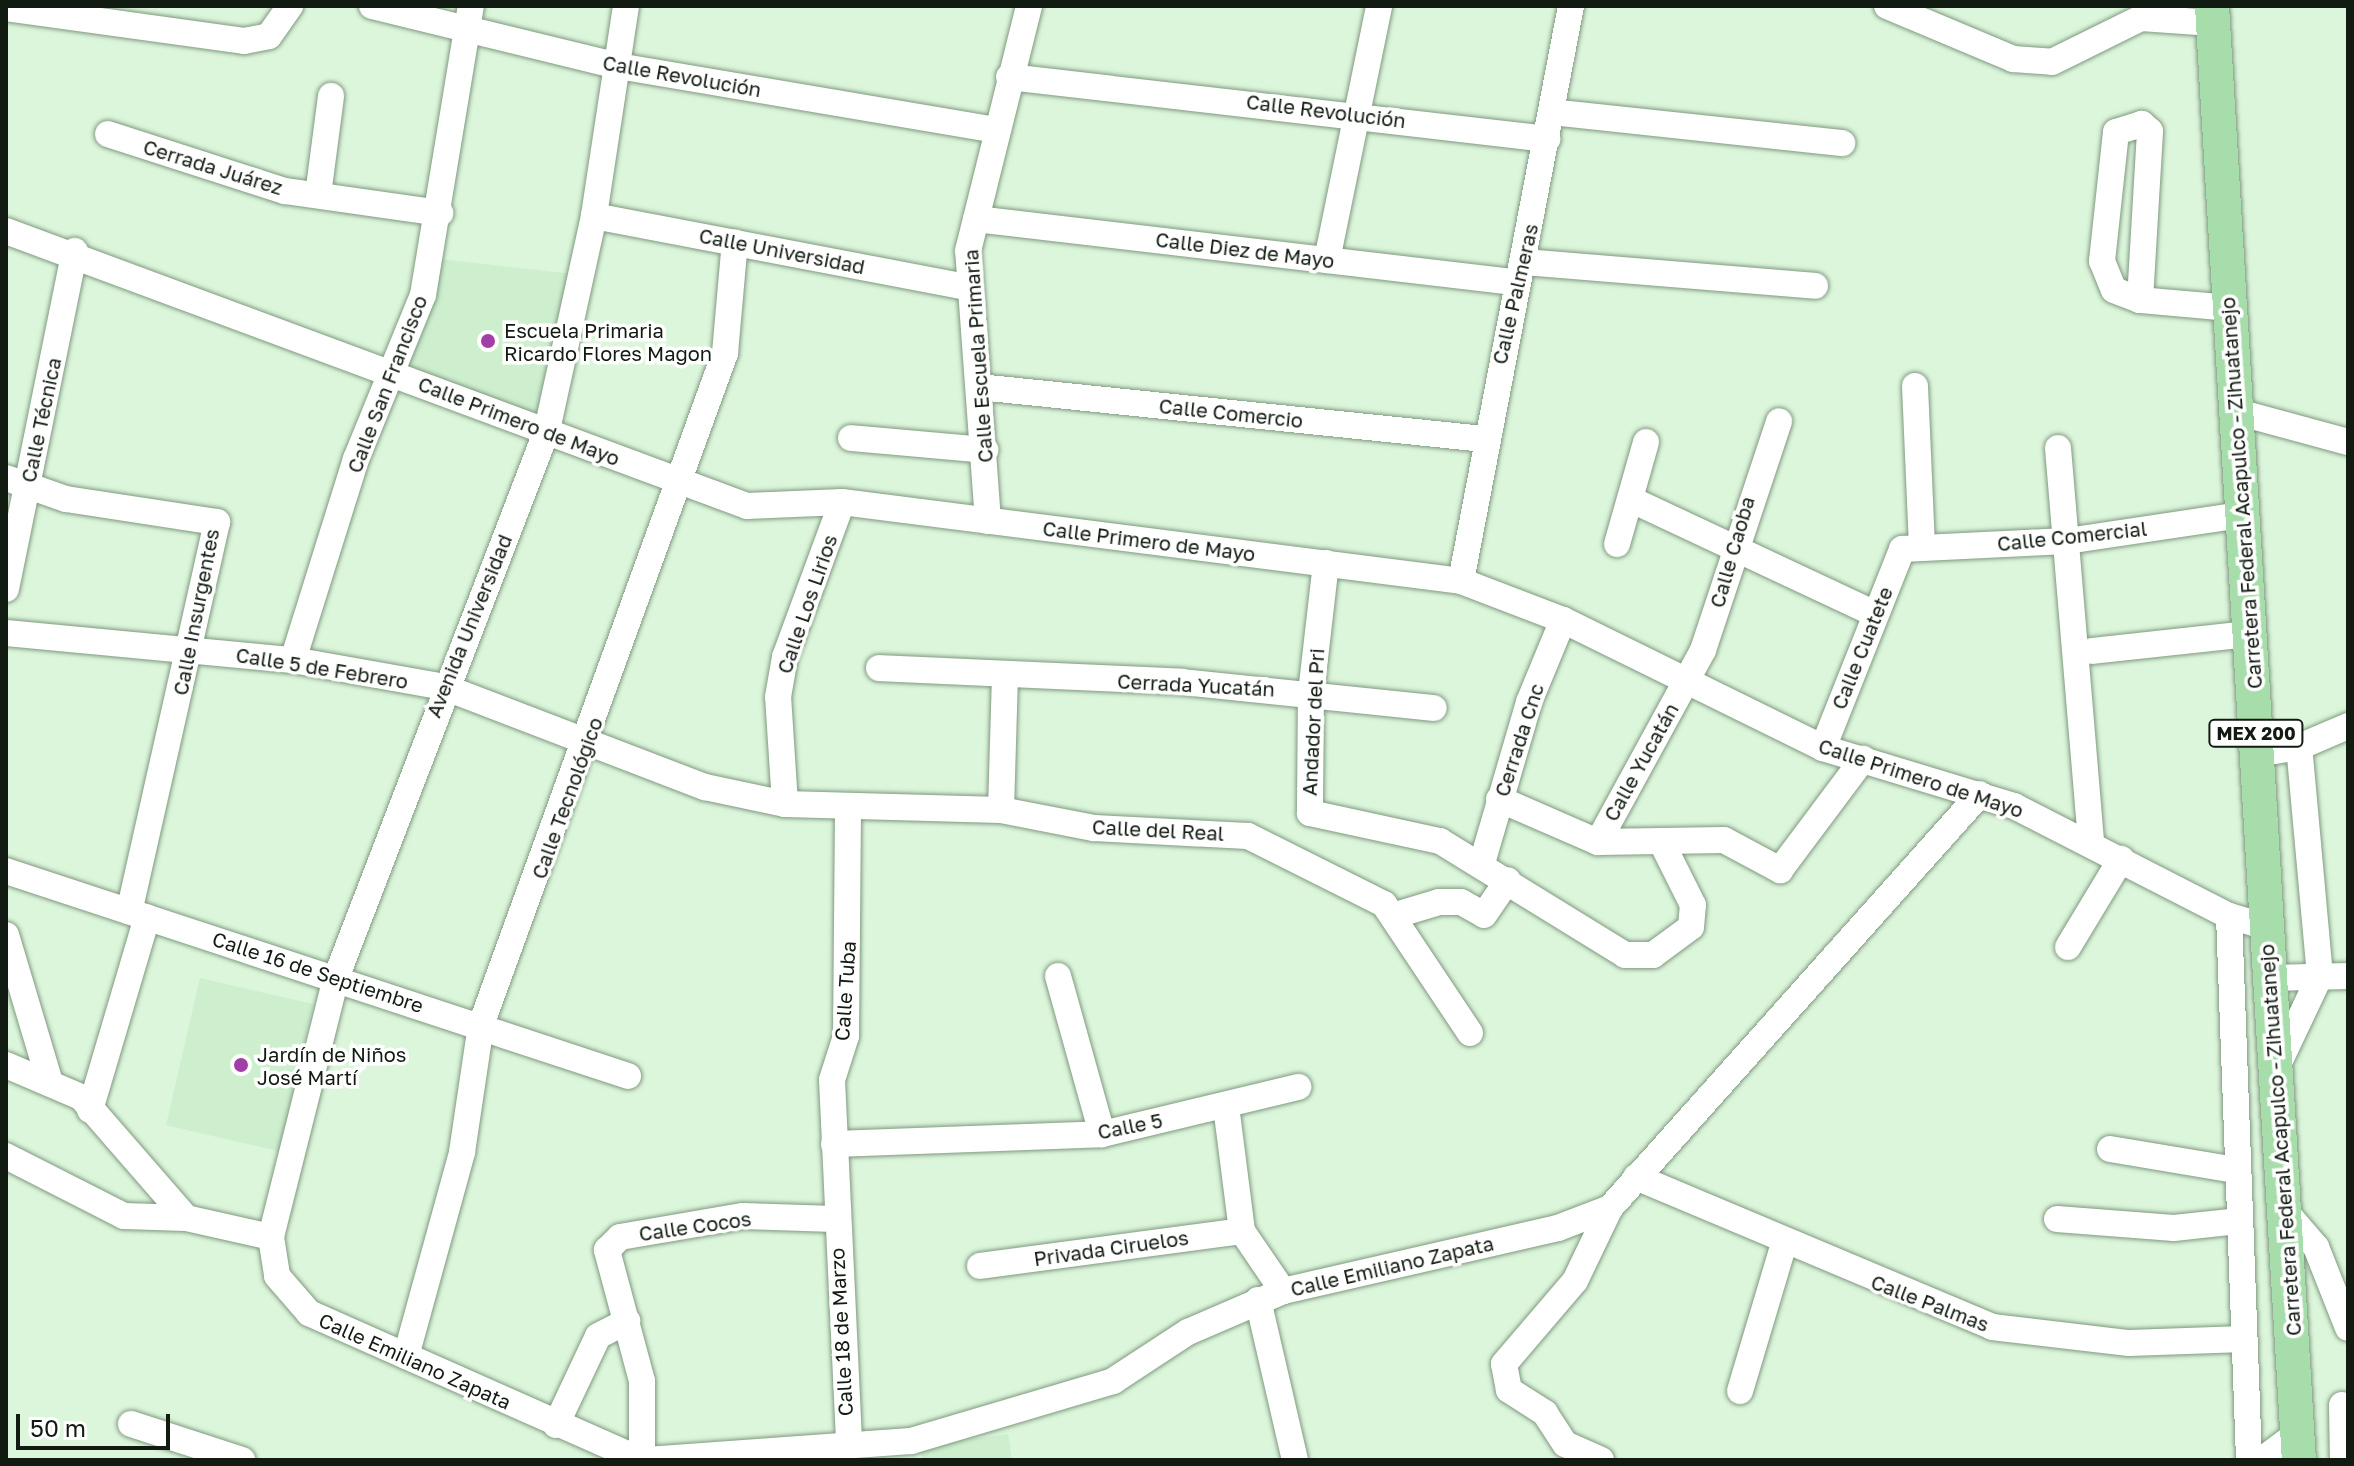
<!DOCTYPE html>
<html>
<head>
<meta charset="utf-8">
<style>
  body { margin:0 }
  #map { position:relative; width:2354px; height:1466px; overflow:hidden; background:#dbf6db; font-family:"Golos Text",sans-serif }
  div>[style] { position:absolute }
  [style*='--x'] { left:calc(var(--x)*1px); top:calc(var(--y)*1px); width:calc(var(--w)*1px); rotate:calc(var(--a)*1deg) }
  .built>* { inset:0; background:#cdefce; transform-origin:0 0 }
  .roads { filter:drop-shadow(0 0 2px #809980) drop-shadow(0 0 2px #809980) }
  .minor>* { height:26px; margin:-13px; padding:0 13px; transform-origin:13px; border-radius:13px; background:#fff }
  .major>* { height:34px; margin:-17px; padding:0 17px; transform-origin:17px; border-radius:17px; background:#a6ddaa }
  .dots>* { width:22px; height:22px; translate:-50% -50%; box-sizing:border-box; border:4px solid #fff; border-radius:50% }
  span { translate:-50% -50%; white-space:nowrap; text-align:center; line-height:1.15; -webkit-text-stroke:7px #fff; paint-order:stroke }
  .shield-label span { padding:2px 6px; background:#fff; border:2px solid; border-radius:6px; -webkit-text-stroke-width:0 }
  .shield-label { font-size:18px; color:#121b12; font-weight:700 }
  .street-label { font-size:20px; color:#121b12 }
  .poi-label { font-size:20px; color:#121b12 }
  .left { translate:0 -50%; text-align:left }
  .frame { position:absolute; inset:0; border:8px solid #121b12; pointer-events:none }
  .scale { position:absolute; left:16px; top:1414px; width:154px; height:36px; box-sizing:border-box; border:4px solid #121b12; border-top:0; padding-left:10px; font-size:24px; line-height:28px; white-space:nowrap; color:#121b12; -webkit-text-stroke:6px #fff; paint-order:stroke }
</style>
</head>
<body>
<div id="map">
  <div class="built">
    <i style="clip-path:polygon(440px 259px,573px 274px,541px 417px,407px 370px)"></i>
    <i style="left:200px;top:978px;width:116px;height:151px;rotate:13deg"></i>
    <i style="clip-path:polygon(1008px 1434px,1012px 1460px,923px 1460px,920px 1446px)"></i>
  </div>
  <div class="roads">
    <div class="minor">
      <i style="--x:372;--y:6;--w:253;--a:13.7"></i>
      <i style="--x:618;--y:66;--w:382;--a:9.6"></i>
      <i style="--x:626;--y:6;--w:212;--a:98.7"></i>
      <i style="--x:594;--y:216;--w:219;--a:102.4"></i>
      <i style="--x:547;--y:430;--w:587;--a:111.06"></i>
      <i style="--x:336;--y:978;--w:267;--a:104.1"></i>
      <i style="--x:271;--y:1237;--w:39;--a:81"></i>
      <i style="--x:277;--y:1276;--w:49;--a:49.1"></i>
      <i style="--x:309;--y:1313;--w:362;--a:23.9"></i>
      <i style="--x:1887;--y:6;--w:137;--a:22.8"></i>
      <i style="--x:2013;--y:59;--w:39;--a:4"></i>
      <i style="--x:2052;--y:62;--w:99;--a:-26.3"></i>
      <i style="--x:2141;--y:18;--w:72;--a:4"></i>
      <i style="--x:6;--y:8;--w:240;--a:7.9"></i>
      <i style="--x:244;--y:41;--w:25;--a:-11"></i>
      <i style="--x:269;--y:36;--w:37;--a:-55"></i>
      <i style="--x:1009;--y:77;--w:542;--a:6.57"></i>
      <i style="--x:1551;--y:112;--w:293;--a:6.1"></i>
      <i style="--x:108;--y:134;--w:186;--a:17.9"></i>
      <i style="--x:285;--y:191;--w:157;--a:8.1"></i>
      <i style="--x:318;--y:195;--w:100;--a:-82.5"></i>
      <i style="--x:594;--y:216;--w:383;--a:10.8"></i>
      <i style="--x:976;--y:219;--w:542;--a:6.68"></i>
      <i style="--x:6;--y:231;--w:790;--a:20.36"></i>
      <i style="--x:747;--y:506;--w:95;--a:-2.4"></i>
      <i style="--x:842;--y:502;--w:624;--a:7.27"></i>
      <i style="--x:1461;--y:581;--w:109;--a:20.9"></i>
      <i style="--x:1563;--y:620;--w:290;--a:26.2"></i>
      <i style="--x:1823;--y:748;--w:200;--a:16.9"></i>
      <i style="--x:2014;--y:806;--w:242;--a:27.1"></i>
      <i style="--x:2229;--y:916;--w:40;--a:16"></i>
      <i style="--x:1327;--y:260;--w:259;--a:-78.4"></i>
      <i style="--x:1525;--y:262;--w:291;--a:4.7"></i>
      <i style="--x:2140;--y:300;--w:169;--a:-86.6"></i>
      <i style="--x:2150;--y:131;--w:11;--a:-139"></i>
      <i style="--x:2142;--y:124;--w:27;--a:163"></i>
      <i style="--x:2116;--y:132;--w:130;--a:96.2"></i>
      <i style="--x:2102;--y:261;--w:31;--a:68"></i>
      <i style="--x:2114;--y:290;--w:28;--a:21"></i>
      <i style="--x:2140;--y:300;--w:89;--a:5.1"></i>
      <i style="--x:1915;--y:386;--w:162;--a:87.5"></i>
      <i style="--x:979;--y:387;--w:508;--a:5.88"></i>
      <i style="--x:2234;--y:411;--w:118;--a:15.2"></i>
      <i style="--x:851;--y:438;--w:135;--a:5.1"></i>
      <i style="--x:2058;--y:448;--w:396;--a:85.2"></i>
      <i style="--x:6;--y:478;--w:64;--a:19.3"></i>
      <i style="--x:66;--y:499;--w:153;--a:8.7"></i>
      <i style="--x:217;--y:522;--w:399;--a:102.7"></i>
      <i style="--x:1632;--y:500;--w:268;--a:25.1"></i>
      <i style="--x:988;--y:521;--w:271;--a:-94.2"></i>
      <i style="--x:968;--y:251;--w:252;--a:-76"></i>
      <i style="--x:1617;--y:544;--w:106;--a:-74.1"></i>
      <i style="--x:1326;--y:563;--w:130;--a:96.6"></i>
      <i style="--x:1311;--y:692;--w:121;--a:90.5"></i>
      <i style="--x:1310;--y:813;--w:133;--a:12.2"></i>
      <i style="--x:1440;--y:841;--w:217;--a:31.6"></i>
      <i style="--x:1625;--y:955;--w:28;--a:0"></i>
      <i style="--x:1653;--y:955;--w:47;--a:-36.4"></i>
      <i style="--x:1691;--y:927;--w:22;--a:-85"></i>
      <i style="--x:1693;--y:905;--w:69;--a:-116.6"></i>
      <i style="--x:1461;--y:581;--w:585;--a:-79.17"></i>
      <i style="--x:6;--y:589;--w:345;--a:-78.5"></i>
      <i style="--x:6;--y:633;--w:288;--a:5.4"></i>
      <i style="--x:293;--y:660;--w:153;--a:10.1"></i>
      <i style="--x:444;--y:687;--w:280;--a:21"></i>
      <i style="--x:705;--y:787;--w:82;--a:12"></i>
      <i style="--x:785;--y:804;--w:216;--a:1.6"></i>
      <i style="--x:1001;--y:810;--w:95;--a:11"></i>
      <i style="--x:1094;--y:828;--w:154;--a:3"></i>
      <i style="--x:1248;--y:836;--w:152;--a:26.6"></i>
      <i style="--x:1384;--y:904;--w:155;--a:56.3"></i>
      <i style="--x:2092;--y:651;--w:158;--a:-6.2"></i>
      <i style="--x:293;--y:660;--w:211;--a:-72.6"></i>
      <i style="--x:356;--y:459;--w:177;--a:-67.8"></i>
      <i style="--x:423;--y:295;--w:293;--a:-80.6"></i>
      <i style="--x:879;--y:668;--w:303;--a:2.6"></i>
      <i style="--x:1182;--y:682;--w:253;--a:5.9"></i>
      <i style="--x:1823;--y:748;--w:214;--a:-68.3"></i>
      <i style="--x:1902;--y:549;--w:165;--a:-2.8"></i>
      <i style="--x:2067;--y:541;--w:175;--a:-8.5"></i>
      <i style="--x:2257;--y:754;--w:43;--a:-9.5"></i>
      <i style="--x:2299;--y:747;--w:53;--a:-23.2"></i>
      <i style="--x:1499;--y:799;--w:108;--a:23.5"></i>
      <i style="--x:1598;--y:842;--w:126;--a:-0.9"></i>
      <i style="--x:1724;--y:840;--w:64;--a:28.2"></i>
      <i style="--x:1780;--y:870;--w:139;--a:-53.2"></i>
      <i style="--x:785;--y:804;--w:107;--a:-93.7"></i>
      <i style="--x:778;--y:697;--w:41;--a:-80.1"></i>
      <i style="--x:785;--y:657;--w:165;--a:-69.8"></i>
      <i style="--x:848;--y:810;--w:226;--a:90.5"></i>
      <i style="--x:846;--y:1036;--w:46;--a:107.7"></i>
      <i style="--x:832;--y:1080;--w:365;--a:87.3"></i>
      <i style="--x:1001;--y:810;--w:132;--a:-88.3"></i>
      <i style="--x:1598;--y:842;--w:219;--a:-61.3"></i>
      <i style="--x:1703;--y:650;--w:241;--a:-71.6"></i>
      <i style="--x:1482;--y:863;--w:168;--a:-73.7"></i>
      <i style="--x:1529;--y:702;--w:89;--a:-67.5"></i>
      <i style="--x:6;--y:871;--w:655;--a:18.24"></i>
      <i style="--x:1396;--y:915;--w:45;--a:-16.8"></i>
      <i style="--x:1439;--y:902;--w:22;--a:0"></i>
      <i style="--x:1461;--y:902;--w:26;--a:29"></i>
      <i style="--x:1484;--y:915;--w:42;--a:-55.6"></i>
      <i style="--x:2229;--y:916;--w:544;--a:87.89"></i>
      <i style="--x:6;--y:935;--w:150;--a:73.4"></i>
      <i style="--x:2068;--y:947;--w:103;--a:-58.9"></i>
      <i style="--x:1058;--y:976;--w:164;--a:74.4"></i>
      <i style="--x:2270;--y:978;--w:78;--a:-1.5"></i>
      <i style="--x:6;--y:1065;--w:82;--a:23.1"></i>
      <i style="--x:81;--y:1097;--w:160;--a:49"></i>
      <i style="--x:186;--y:1218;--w:87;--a:12.6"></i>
      <i style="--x:2275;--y:1071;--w:105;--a:-64.7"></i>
      <i style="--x:2320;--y:976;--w:230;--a:-95.2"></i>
      <i style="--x:1226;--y:1106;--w:126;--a:82.7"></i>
      <i style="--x:1242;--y:1231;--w:73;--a:55.7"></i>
      <i style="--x:90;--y:1110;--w:201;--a:-73.5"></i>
      <i style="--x:834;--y:1144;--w:268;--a:-2.1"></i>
      <i style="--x:1102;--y:1134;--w:202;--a:-13.5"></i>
      <i style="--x:2110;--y:1149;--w:128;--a:9.5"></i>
      <i style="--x:6;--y:1156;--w:132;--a:27"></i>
      <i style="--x:124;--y:1216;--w:62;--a:1.8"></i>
      <i style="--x:1636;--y:1177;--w:386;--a:22.8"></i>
      <i style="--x:1992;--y:1327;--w:138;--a:6.7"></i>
      <i style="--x:2129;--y:1343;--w:115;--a:-2"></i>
      <i style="--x:2285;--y:1211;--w:48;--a:49.3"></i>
      <i style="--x:2316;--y:1247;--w:87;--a:68.4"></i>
      <i style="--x:2057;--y:1219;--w:117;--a:4.4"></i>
      <i style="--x:2174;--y:1228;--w:64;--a:-6.2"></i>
      <i style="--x:980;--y:1266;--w:264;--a:-7.6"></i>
      <i style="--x:1258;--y:1300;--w:164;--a:77"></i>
      <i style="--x:406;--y:1356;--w:212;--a:-74.6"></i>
      <i style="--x:462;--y:1152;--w:128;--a:-81.5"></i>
      <i style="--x:481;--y:1025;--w:715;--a:-70.04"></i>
      <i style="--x:725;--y:353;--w:111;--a:-84.9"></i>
      <i style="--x:1740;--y:1391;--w:154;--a:-73.4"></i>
      <i style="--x:2342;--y:1405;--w:55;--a:89"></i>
      <i style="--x:131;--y:1424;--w:117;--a:18"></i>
      <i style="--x:556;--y:1425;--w:98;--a:-64.7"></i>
      <i style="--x:598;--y:1336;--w:33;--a:-27"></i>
      <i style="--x:642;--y:1460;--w:79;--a:-90"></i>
      <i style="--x:642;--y:1381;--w:136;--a:-105"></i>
      <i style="--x:607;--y:1250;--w:18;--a:-45"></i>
      <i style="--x:620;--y:1237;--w:125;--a:-9.7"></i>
      <i style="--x:743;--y:1216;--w:92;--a:1.9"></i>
      <i style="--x:646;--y:1460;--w:266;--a:-4.1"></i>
      <i style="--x:911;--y:1441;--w:211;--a:-16.5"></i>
      <i style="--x:1113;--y:1381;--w:90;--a:-33.2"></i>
      <i style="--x:1188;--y:1332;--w:103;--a:-23.3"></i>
      <i style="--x:1283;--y:1291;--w:282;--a:-12.9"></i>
      <i style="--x:1558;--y:1228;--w:56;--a:-21"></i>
      <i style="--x:1610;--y:1208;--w:555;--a:-48.21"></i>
      <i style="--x:1601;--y:1460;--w:39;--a:-156"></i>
      <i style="--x:1565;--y:1444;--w:37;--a:-123"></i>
      <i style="--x:1545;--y:1413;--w:43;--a:-147.4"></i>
      <i style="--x:1509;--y:1390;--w:26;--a:-101"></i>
      <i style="--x:1504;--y:1364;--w:109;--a:-49.5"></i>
      <i style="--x:1575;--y:1281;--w:81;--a:-64.4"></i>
      <i style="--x:2262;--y:1460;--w:45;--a:-36.9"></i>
    </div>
    <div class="major">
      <i style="--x:2212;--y:6;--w:1457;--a:86.58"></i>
    </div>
  </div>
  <div class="dots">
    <i style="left:488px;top:341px;background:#a13fa6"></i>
    <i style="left:241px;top:1065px;background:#a13fa6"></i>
  </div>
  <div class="shield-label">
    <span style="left:2256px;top:733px">MEX 200</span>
  </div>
  <div class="street-label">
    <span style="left:682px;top:76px;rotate:10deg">Calle Revolución</span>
    <span style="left:1326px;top:111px;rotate:7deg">Calle Revolución</span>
    <span style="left:213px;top:167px;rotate:17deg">Cerrada Juárez</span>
    <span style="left:1245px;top:250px;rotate:7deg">Calle Diez de Mayo</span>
    <span style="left:782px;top:251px;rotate:11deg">Calle Universidad</span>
    <span style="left:1515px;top:294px;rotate:-77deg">Calle Palmeras</span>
    <span style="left:978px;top:356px;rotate:-94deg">Calle Escuela Primaria</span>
    <span style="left:387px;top:384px;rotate:-69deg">Calle San Francisco</span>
    <span style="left:1231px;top:413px;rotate:6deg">Calle Comercio</span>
    <span style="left:41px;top:420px;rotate:-78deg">Calle Técnica</span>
    <span style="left:519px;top:421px;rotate:21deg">Calle Primero de Mayo</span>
    <span style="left:2241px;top:493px;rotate:-94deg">Carretera Federal Acapulco - Zihuatanejo</span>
    <span style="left:2072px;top:536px;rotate:-6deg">Calle Comercial</span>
    <span style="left:1149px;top:541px;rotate:7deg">Calle Primero de Mayo</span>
    <span style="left:1732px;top:552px;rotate:-74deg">Calle Caoba</span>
    <span style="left:807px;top:604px;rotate:-71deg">Calle Los Lirios</span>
    <span style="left:196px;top:612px;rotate:-79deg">Calle Insurgentes</span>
    <span style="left:469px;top:626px;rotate:-68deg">Avenida Universidad</span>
    <span style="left:1862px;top:648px;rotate:-68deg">Calle Cuatete</span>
    <span style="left:322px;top:668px;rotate:9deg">Calle 5 de Febrero</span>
    <span style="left:1196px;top:685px;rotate:3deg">Cerrada Yucatán</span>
    <span style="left:1313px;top:722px;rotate:-87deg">Andador del Pri</span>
    <span style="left:1519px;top:740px;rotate:-72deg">Cerrada Cnc</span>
    <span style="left:1641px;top:762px;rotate:-61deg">Calle Yucatán</span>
    <span style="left:1921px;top:778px;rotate:18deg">Calle Primero de Mayo</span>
    <span style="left:567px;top:798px;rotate:-70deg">Calle Tecnológico</span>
    <span style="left:1158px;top:830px;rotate:3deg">Calle del Real</span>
    <span style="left:318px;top:972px;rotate:18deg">Calle 16 de Septiembre</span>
    <span style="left:845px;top:991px;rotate:-86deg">Calle Tuba</span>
    <span style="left:1130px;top:1126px;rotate:-11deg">Calle 5</span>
    <span style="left:2280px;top:1140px;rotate:-94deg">Carretera Federal Acapulco - Zihuatanejo</span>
    <span style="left:695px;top:1226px;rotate:-8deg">Calle Cocos</span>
    <span style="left:1111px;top:1248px;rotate:-8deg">Privada Ciruelos</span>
    <span style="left:1392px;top:1266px;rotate:-13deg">Calle Emiliano Zapata</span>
    <span style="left:1930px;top:1303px;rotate:21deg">Calle Palmas</span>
    <span style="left:841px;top:1332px;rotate:-93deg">Calle 18 de Marzo</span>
    <span style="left:415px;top:1361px;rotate:24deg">Calle Emiliano Zapata</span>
  </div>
  <div class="poi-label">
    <span class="left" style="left:504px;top:342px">Escuela Primaria<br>Ricardo Flores Magon</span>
    <span class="left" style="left:257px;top:1066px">Jardín de Niños<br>José Martí</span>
  </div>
  <div class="frame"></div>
  <div class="scale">50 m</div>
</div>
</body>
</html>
